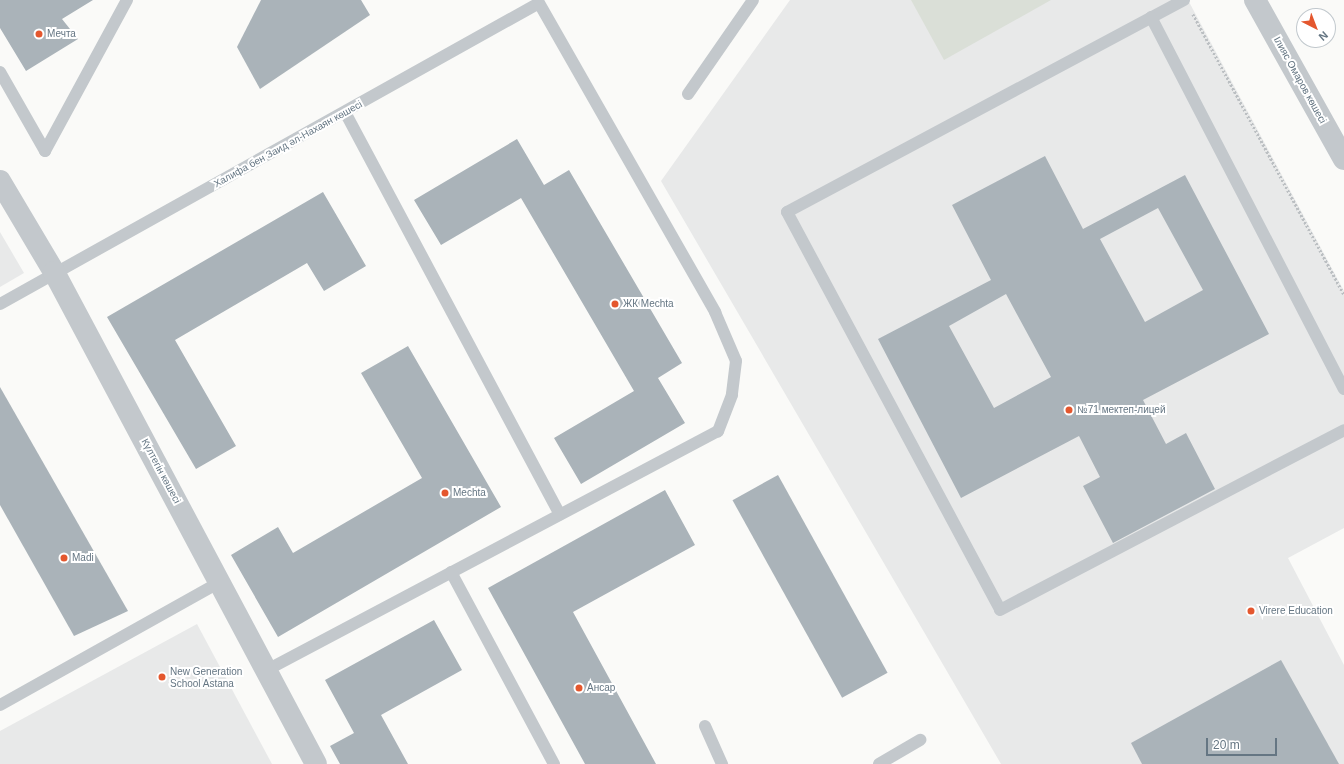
<!DOCTYPE html>
<html>
<head>
<meta charset="utf-8">
<style>
  body { margin:0 }
  #map { position:relative; width:1344px; height:764px; overflow:hidden; background:#fafaf8; font-family:Helvetica,sans-serif }
  div>[style] { position:absolute }
  [style*='--x'] { left:calc(var(--x)*1px); top:calc(var(--y)*1px); width:calc(var(--w)*1px); rotate:calc(var(--a)*1deg) }
  .built>* { inset:0; background:#e8e9e9 }
  .green>* { inset:0; background:#dadfd7 }
  .building>* { inset:0; background:#aab3b9; transform-origin:0 0 }
  .path>* { height:2.5px; margin-top:-1.25px; transform-origin:0; background:repeating-linear-gradient(90deg,#bbbfc2 0 2px,transparent 0 4px) }
  .service>* { height:12px; margin:-6px; padding:0 6px; transform-origin:6px; border-radius:6px; background:#c3c8cc }
  .minor>* { height:22px; margin:-11px; padding:0 11px; transform-origin:11px; border-radius:11px; background:#c3c8cc }
  .dots>* { width:11px; height:11px; translate:-50% -50%; box-sizing:border-box; border:2px solid #fff; border-radius:50% }
  span { translate:-50% -50%; white-space:nowrap; text-align:center; line-height:1.15; -webkit-text-stroke:4px #fff; paint-order:stroke }
  .poi-label { font-size:10px; color:#657683 }
  .left { translate:0 -50%; text-align:left }
  .street-label { font-size:10px; color:#657683 }
  .north { position:absolute; left:1296px; top:8px; width:40px; height:40px; box-sizing:border-box; background:#fff; border:1px solid #c1c8cd; border-radius:50%; rotate:138deg; font-size:11px; font-weight:700; line-height:16px; text-align:center; color:#657683 }
  .north::after { content:''; display:block; margin:auto; width:14px; height:18px; background:#e4572e; clip-path:polygon(50% 0,100% 100%,50% 72%,0 100%) }
  .scale { position:absolute; left:1206px; top:738px; width:71px; height:18px; box-sizing:border-box; border:2px solid #657683; border-top:0; padding-left:5px; font-size:12px; line-height:14px; white-space:nowrap; color:#657683; -webkit-text-stroke:3px #fff; paint-order:stroke }
</style>
</head>
<body>
<div id="map">
  <div class="built">
    <i style="clip-path:polygon(790px 0,1188px 0,1344px 291px,1344px 528px,1288px 558px,1344px 665px,1344px 764px,1001px 764px,661px 181px)"></i>
    <i style="clip-path:polygon(0 232px,24px 273px,0 287px)"></i>
    <i style="clip-path:polygon(197px 624px,272px 764px,0 764px,0 731px)"></i>
  </div>
  <div class="green">
    <i style="clip-path:polygon(911px 0,1051px 0,944px 60px)"></i>
  </div>
  <div class="building">
    <i style="clip-path:polygon(0 0,93px 0,62px 19px,78px 39px,26px 71px,0 28px)"></i>
    <i style="clip-path:polygon(261px 0,361px 0,370px 15px,260px 89px,237px 47px)"></i>
    <i style="clip-path:polygon(517px 139px,544px 185px,569px 170px,682px 363px,658px 378px,685px 423px,581px 484px,554px 438px,634px 391px,521px 198px,441px 245px,414px 200px)"></i>
    <i style="clip-path:polygon(evenodd,1045px 156px,1083px 229px,1185px 175px,1269px 334px,1143px 400px,1166px 444px,1186px 433px,1215px 489px,1113px 543px,1083px 486px,1100px 477px,1079px 436px,961px 498px,878px 339px,991px 280px,952px 205px,1045px 156px,1158px 208px,1203px 290px,1145px 322px,1100px 239px,1158px 208px,1045px 156px,1006px 294px,1051px 377px,994px 408px,949px 326px,1006px 294px)"></i>
    <i style="clip-path:polygon(323px 192px,366px 266px,324px 291px,307px 263px,175px 340px,236px 446px,196px 469px,107px 317px)"></i>
    <i style="clip-path:polygon(408px 346px,501px 507px,278px 637px,231px 555px,278px 527px,293px 553px,422px 478px,361px 373px)"></i>
    <i style="clip-path:polygon(0 387px,128px 611px,74px 636px,0 505px)"></i>
    <i style="left:778px;top:475px;width:226px;height:52px;rotate:61deg"></i>
    <i style="clip-path:polygon(665px 490px,695px 545px,573px 612px,656px 764px,585px 764px,488px 588px)"></i>
    <i style="clip-path:polygon(434px 620px,462px 670px,381px 715px,408px 764px,340px 764px,330px 746px,354px 733px,325px 680px)"></i>
    <i style="clip-path:polygon(1281px 660px,1339px 764px,1142px 764px,1131px 743px)"></i>
  </div>
  <div class="path">
    <i style="--x:1193;--y:14;--w:318;--a:61.7"></i>
  </div>
  <div class="service">
    <i style="--x:1184;--y:0;--w:450;--a:151.9"></i>
    <i style="--x:787;--y:212;--w:451;--a:61.8"></i>
    <i style="--x:1000;--y:610;--w:388;--a:-27.6"></i>
    <i style="--x:1151;--y:17;--w:419;--a:62.6"></i>
    <i style="--x:0;--y:72;--w:91;--a:60.3"></i>
    <i style="--x:45;--y:151;--w:172;--a:-61.5"></i>
    <i style="--x:688;--y:94;--w:114;--a:-55.3"></i>
    <i style="--x:346;--y:114;--w:454;--a:61.9"></i>
    <i style="--x:0;--y:304;--w:617;--a:-29.18"></i>
    <i style="--x:539;--y:3;--w:356;--a:60.3"></i>
    <i style="--x:715;--y:312;--w:53;--a:66.8"></i>
    <i style="--x:736;--y:361;--w:34;--a:97"></i>
    <i style="--x:732;--y:395;--w:39;--a:111"></i>
    <i style="--x:718;--y:431;--w:510;--a:152.08"></i>
    <i style="--x:451;--y:572;--w:218;--a:61.8"></i>
    <i style="--x:0;--y:705;--w:252;--a:-29.2"></i>
    <i style="--x:705;--y:726;--w:42;--a:65.9"></i>
    <i style="--x:879;--y:764;--w:48;--a:-30.3"></i>
  </div>
  <div class="minor">
    <i style="--x:1255;--y:0;--w:182;--a:60.8"></i>
    <i style="--x:0;--y:181;--w:106;--a:59.3"></i>
    <i style="--x:54;--y:272;--w:557;--a:61.96"></i>
  </div>
  <div class="dots">
    <i style="left:39px;top:34px;background:#e4572e"></i>
    <i style="left:615px;top:304px;background:#e4572e"></i>
    <i style="left:1069px;top:410px;background:#e4572e"></i>
    <i style="left:445px;top:493px;background:#e4572e"></i>
    <i style="left:64px;top:558px;background:#e4572e"></i>
    <i style="left:1251px;top:611px;background:#e4572e"></i>
    <i style="left:162px;top:677px;background:#e4572e"></i>
    <i style="left:579px;top:688px;background:#e4572e"></i>
  </div>
  <div class="poi-label">
    <span class="left" style="left:47px;top:34px">Мечта</span>
    <span class="left" style="left:623px;top:304px">ЖК Mechta</span>
    <span class="left" style="left:1077px;top:410px">№71 мектеп-лицей</span>
    <span class="left" style="left:453px;top:493px">Mechta</span>
    <span class="left" style="left:72px;top:558px">Madi</span>
    <span class="left" style="left:1259px;top:611px">Virere Education</span>
    <span class="left" style="left:170px;top:677px">New Generation<br>School Astana</span>
    <span class="left" style="left:587px;top:688px">Ансар</span>
  </div>
  <div class="street-label">
    <span style="left:1300px;top:80px;rotate:61deg">Ілияс Омаров көшесі</span>
    <span style="left:288px;top:144px;rotate:-29deg">Халифа бен Заид әл-Нахаян көшесі</span>
    <span style="left:161px;top:471px;rotate:62deg">Күлтегін көшесі</span>
  </div>
  <div class="north">N</div>
  <div class="scale">20 m</div>
</div>
</body>
</html>
